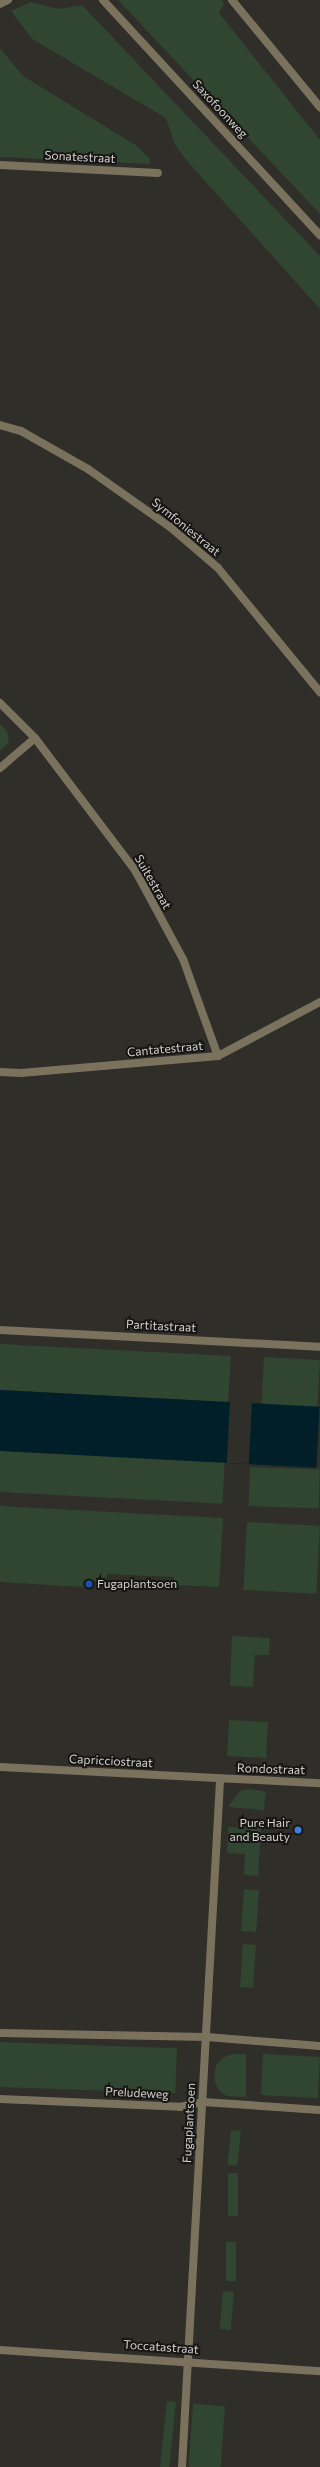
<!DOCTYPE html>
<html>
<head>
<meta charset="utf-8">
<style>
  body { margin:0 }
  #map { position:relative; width:320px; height:2467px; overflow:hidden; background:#2f2e29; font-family:Commissioner,sans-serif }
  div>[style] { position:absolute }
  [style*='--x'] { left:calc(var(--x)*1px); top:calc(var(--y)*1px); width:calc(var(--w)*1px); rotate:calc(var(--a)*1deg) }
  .green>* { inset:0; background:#314631; transform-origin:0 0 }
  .water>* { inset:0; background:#001f28; transform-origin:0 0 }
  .pier>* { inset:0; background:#2f2e29; transform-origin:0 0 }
  .minor>* { height:8px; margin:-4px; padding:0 4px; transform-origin:4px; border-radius:4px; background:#7a725d }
  .tertiary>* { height:8px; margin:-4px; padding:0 4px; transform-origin:4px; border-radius:4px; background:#7a725d }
  .dots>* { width:11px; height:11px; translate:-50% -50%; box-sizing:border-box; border:2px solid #171614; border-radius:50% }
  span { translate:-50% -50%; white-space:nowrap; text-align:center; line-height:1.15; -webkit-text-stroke:4px #171614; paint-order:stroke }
  .street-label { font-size:12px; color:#d3d2cf }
  .poi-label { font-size:12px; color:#d3d2cf }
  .left { translate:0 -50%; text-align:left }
  .right { translate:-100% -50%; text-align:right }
</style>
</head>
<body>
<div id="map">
  <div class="green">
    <i style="clip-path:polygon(118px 0,221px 0,224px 4px,219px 13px,320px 140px,320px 214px)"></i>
    <i style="clip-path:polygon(31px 2px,58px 9px,82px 5px,320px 256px,320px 309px,188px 162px,175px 145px,166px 118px,32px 39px,11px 11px)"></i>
    <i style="clip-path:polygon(0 48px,23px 76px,137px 146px,150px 159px,150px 164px,0 157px)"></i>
    <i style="clip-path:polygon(0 724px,7px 731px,9px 742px,0 751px)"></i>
    <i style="left:0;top:1344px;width:231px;height:46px;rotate:3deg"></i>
    <i style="left:264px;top:1357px;width:56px;height:48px;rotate:3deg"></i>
    <i style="left:0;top:1449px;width:225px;height:43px;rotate:3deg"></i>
    <i style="left:250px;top:1467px;width:70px;height:39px;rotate:2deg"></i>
    <i style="clip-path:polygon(0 1506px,223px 1518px,219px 1587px,174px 1585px,174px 1577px,107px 1574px,106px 1582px,83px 1581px,83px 1587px,0 1582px)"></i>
    <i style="left:247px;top:1522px;width:73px;height:68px;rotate:3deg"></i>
    <i style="clip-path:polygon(232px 1636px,270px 1638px,269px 1655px,255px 1655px,253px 1687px,230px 1686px)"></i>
    <i style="left:229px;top:1720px;width:39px;height:36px;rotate:3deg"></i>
    <i style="clip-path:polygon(251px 1789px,266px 1792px,264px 1810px,228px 1807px,240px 1791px)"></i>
    <i style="clip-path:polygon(228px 1827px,261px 1828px,258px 1876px,244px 1875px,245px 1854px,227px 1853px)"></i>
    <i style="left:244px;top:1889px;width:15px;height:42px;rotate:4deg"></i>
    <i style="left:243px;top:1944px;width:13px;height:43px;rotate:4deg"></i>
    <i style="left:0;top:2042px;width:177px;height:45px;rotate:2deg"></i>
    <i style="clip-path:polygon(232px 2054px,246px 2054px,246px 2097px,227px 2096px,220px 2092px,214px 2080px,216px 2066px,222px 2058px)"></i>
    <i style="left:263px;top:2054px;width:57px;height:41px;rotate:3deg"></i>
    <i style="left:231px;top:2130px;width:10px;height:35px;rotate:6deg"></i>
    <i style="left:228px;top:2173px;width:10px;height:43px"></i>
    <i style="left:226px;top:2242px;width:10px;height:39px"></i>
    <i style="left:223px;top:2291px;width:11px;height:38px;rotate:5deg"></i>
    <i style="left:167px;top:2401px;width:9px;height:66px;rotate:6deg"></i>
    <i style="left:193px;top:2404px;width:32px;height:63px;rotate:4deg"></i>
  </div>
  <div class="water">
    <i style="left:0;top:1390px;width:320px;height:61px;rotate:3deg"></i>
  </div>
  <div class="pier">
    <i style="left:230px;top:1401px;width:22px;height:62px;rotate:3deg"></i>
  </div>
  <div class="minor">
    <i style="--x:232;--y:0;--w:139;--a:50.6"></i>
    <i style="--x:0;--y:165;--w:158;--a:2.9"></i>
    <i style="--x:0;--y:425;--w:22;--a:16"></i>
    <i style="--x:21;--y:431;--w:77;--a:29.6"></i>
    <i style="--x:88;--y:469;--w:100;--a:35.3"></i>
    <i style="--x:170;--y:527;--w:63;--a:40.5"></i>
    <i style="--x:218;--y:568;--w:161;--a:50.6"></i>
    <i style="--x:0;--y:703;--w:49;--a:45"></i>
    <i style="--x:35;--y:738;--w:46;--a:139.4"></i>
    <i style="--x:35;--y:738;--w:166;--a:52.9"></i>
    <i style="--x:135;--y:870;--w:101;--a:61.7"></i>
    <i style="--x:183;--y:959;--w:103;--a:70.2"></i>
    <i style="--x:0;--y:1072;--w:21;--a:3"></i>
    <i style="--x:21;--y:1073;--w:198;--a:-4.9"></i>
    <i style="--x:218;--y:1056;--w:115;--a:-27.9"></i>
    <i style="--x:0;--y:1330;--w:320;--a:3"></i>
    <i style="--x:0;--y:1767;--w:320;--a:2.9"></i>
    <i style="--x:0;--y:2033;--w:207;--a:1.1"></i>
    <i style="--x:207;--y:2037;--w:113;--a:4.6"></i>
    <i style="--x:0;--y:2099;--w:180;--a:2.5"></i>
    <i style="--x:180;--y:2107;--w:24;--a:-12"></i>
    <i style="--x:203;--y:2102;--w:117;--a:3.9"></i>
    <i style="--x:0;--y:2350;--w:321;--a:3.8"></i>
    <i style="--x:182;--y:2467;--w:688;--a:-86.83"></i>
  </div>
  <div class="tertiary">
    <i style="--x:103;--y:0;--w:320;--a:47.3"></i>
    <i style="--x:0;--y:4;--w:9;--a:-27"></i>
  </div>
  <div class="dots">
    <i style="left:89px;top:1584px;background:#1a4fb4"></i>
    <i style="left:298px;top:1830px;background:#3f7fe0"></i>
  </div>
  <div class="street-label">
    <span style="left:220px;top:109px;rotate:47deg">Saxofoonweg</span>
    <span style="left:80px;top:157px;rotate:3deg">Sonatestraat</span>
    <span style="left:186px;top:527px;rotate:39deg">Symfoniestraat</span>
    <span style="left:153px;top:882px;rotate:60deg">Suitestraat</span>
    <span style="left:165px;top:1049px;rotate:-5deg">Cantatestraat</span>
    <span style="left:161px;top:1326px;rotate:3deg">Partitastraat</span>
    <span style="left:111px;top:1761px;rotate:3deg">Capricciostraat</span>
    <span style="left:271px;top:1769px;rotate:2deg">Rondostraat</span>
    <span style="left:137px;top:2093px;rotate:3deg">Preludeweg</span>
    <span style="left:189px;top:2123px;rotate:-87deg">Fugaplantsoen</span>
    <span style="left:161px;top:2347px;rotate:4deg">Toccatastraat</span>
  </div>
  <div class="poi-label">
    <span class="left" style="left:97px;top:1584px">Fugaplantsoen</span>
    <span class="right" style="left:290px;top:1830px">Pure Hair<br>and Beauty</span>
  </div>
</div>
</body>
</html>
